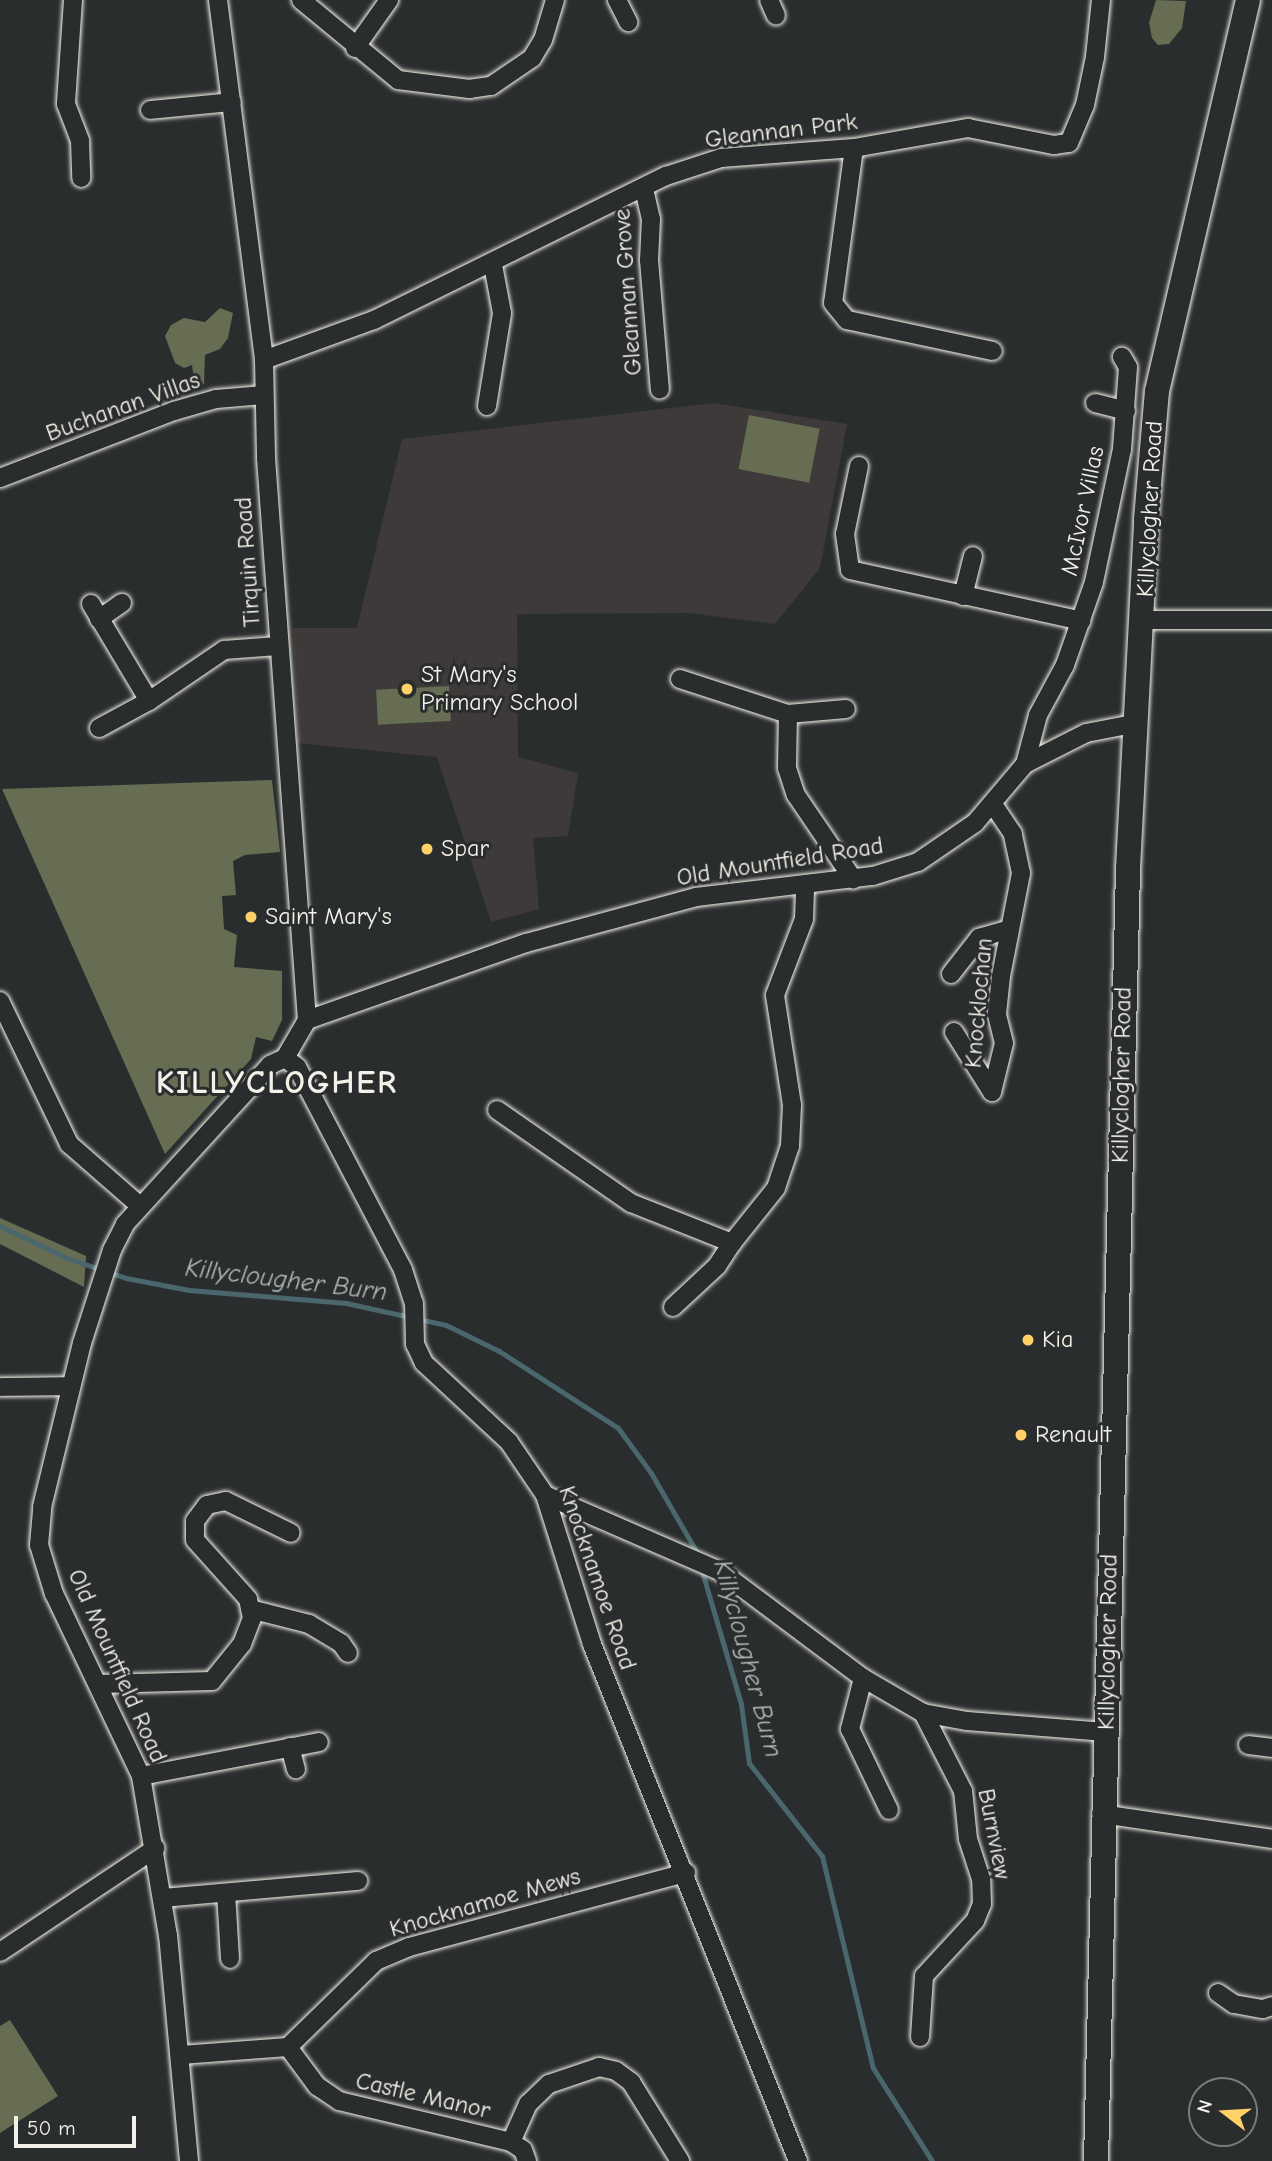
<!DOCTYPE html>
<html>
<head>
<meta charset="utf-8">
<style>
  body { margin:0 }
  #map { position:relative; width:1272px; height:2161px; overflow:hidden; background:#2a2d2e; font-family:"Comic Neue",sans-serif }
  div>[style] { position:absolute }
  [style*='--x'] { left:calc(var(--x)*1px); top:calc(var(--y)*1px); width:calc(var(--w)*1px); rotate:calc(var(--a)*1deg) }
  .built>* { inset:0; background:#3d3a39 }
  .green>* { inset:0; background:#666d52; transform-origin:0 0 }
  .stream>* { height:5px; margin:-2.5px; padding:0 2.5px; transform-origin:2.5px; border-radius:2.5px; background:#4a676d }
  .roads { filter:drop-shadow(0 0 2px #f4f1e8) drop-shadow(0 0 2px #f4f1e8) }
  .minor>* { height:18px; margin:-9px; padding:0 9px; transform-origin:9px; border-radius:9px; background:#2a2d2e }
  .highway>* { height:24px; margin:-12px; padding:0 12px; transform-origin:12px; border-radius:12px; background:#2a2d2e }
  .dots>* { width:19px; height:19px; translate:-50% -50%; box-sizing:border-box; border:4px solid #2a2d2e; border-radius:50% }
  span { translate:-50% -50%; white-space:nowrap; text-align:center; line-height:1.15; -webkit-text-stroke:6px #2a2d2e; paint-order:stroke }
  .street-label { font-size:24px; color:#f4f1e8 }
  .poi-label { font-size:24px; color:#f4f1e8 }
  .left { translate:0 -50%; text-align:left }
  .water-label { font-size:26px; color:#b0bab7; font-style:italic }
  .district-label { font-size:32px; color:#f4f1e8; font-weight:700; letter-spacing:2px }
  .north { position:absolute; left:1188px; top:2077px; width:70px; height:70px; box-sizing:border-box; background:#2a2d2e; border:2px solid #7b7b78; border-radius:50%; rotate:287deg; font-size:19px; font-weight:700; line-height:28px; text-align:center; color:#f4f1e8 }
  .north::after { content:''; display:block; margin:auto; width:24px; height:32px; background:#ffd166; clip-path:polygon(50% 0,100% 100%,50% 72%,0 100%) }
  .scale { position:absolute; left:14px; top:2116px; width:122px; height:32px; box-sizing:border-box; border:4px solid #f4f1e8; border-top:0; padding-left:9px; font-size:21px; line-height:24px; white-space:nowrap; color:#f4f1e8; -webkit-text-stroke:5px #2a2d2e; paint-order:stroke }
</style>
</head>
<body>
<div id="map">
  <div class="built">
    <i style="clip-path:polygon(714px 403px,847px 424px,820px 568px,775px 624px,688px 613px,517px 614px,518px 757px,578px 773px,568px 836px,533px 838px,539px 909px,491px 922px,437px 757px,298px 743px,293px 628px,357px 628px,402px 439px)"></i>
  </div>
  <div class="green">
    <i style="clip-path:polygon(1156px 0,1186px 1px,1182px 28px,1169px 44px,1158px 45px,1152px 38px,1149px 23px)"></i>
    <i style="clip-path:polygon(220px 308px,233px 313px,228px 338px,220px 349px,205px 355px,204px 384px,195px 387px,192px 365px,184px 368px,175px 363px,165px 336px,171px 325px,184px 318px,205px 322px)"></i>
    <i style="left:749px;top:415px;width:72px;height:55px;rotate:11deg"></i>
    <i style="left:449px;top:686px;width:35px;height:73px;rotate:87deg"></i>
    <i style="clip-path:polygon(272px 780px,280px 852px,245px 855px,233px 861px,236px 895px,222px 896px,224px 929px,237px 935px,234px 967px,282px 971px,282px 1020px,272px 1041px,256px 1037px,251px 1059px,165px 1154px,2px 789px)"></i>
    <i style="clip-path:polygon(0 1218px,86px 1256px,84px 1287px,0 1244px)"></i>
    <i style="clip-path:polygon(10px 2020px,58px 2096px,0 2133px,0 2026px)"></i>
  </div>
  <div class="stream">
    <i style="--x:0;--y:1226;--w:74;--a:25.5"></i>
    <i style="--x:67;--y:1258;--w:62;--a:18.7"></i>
    <i style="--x:126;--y:1278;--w:64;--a:10.8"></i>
    <i style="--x:189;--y:1290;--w:158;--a:4.7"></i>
    <i style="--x:346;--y:1303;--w:102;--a:12.4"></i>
    <i style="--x:446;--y:1325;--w:59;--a:26.1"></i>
    <i style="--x:499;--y:1351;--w:142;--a:32.9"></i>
    <i style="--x:618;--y:1428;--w:56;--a:53.7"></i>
    <i style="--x:651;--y:1473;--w:98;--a:60"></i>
    <i style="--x:701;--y:1568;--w:142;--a:73.6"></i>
    <i style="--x:741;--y:1704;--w:60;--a:82.3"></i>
    <i style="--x:749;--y:1763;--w:118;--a:51.9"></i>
    <i style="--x:822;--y:1856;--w:218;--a:76.5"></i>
    <i style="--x:873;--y:2068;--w:110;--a:57.6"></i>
  </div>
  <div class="roads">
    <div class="minor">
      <i style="--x:73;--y:0;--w:104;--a:93.9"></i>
      <i style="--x:66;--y:104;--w:40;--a:69"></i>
      <i style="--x:80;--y:141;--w:37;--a:88"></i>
      <i style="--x:218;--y:0;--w:363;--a:82.7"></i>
      <i style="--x:264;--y:360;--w:98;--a:88.8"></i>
      <i style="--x:266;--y:458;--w:563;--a:85.83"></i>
      <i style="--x:301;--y:0;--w:126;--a:39.5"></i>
      <i style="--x:398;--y:80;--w:72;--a:7.2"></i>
      <i style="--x:469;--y:89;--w:22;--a:-8"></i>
      <i style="--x:491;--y:86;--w:50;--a:-34.3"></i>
      <i style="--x:532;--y:58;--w:21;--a:-59"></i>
      <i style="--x:543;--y:40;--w:42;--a:-73.3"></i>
      <i style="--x:617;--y:0;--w:25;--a:63"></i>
      <i style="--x:769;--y:0;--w:17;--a:66"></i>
      <i style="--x:355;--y:48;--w:59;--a:-54.7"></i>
      <i style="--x:150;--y:110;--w:82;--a:-5.6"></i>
      <i style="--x:854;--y:148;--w:156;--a:97.7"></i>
      <i style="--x:833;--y:303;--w:22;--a:51"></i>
      <i style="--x:847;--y:320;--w:149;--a:12"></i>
      <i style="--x:644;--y:189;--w:31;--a:77"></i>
      <i style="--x:651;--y:219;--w:41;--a:92.8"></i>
      <i style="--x:649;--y:260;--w:130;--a:85.2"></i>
      <i style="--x:264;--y:360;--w:117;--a:-20"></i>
      <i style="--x:374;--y:320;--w:326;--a:-26.3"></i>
      <i style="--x:666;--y:176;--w:58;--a:-18.1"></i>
      <i style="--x:721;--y:158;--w:133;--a:-4.3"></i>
      <i style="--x:854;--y:148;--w:116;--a:-10"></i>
      <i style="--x:968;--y:128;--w:88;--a:11.2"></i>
      <i style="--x:1054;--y:145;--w:15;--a:-8"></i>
      <i style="--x:1069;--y:143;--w:41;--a:-67.2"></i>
      <i style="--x:1085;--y:105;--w:49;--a:-78.2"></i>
      <i style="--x:1095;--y:57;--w:57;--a:-84"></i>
      <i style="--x:1095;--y:403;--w:32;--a:14"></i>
      <i style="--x:487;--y:406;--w:94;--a:-80.8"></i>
      <i style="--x:502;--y:313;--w:49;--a:-100.6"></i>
      <i style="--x:859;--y:466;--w:69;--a:101.6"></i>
      <i style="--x:845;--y:534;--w:36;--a:82"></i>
      <i style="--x:850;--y:570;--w:237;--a:12.4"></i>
      <i style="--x:0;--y:478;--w:186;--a:-21.1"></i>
      <i style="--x:174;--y:411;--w:44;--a:-15.9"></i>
      <i style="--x:216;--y:399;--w:48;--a:-4.8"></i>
      <i style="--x:963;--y:596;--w:41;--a:-76"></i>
      <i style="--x:91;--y:604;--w:113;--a:59.1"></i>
      <i style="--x:99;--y:619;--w:28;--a:-35"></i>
      <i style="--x:1143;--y:620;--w:129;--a:0"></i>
      <i style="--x:680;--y:679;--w:114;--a:18"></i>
      <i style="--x:788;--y:714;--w:58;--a:-4.9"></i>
      <i style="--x:788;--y:714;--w:54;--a:91.1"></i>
      <i style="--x:787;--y:768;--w:28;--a:72"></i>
      <i style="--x:796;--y:795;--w:102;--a:55.8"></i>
      <i style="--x:99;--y:728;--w:57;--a:-28.4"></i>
      <i style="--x:149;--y:701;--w:91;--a:-34.2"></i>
      <i style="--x:224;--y:650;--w:54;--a:-4.2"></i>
      <i style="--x:1025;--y:764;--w:51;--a:-75.1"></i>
      <i style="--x:1038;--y:715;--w:57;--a:-61.6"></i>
      <i style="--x:1065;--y:665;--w:88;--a:-70.7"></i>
      <i style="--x:1094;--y:582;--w:136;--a:-78.1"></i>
      <i style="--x:1122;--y:449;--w:82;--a:-85.8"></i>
      <i style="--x:1128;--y:367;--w:12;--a:-121"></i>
      <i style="--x:951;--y:974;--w:46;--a:-52.1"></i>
      <i style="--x:979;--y:938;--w:32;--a:-16"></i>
      <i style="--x:0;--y:1001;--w:159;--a:64.2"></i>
      <i style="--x:69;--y:1144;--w:94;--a:41.1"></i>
      <i style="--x:954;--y:1032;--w:71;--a:57.7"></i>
      <i style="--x:992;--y:1092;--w:50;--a:-76.2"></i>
      <i style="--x:1004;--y:1043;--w:30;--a:-104"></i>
      <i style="--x:997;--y:1014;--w:38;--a:-84"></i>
      <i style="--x:1001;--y:976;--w:105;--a:-79"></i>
      <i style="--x:1021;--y:873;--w:40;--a:-102"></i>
      <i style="--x:1013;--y:834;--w:37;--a:-124"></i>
      <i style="--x:285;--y:1058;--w:15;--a:37"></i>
      <i style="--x:297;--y:1067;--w:229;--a:62.4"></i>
      <i style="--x:403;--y:1270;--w:35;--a:72"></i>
      <i style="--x:414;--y:1303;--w:41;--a:88.6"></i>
      <i style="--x:415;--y:1344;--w:21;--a:65"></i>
      <i style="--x:424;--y:1363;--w:116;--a:42.9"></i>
      <i style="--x:509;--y:1442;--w:64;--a:55.8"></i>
      <i style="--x:545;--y:1495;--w:156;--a:72.5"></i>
      <i style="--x:592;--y:1644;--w:557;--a:68.28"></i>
      <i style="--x:285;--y:1058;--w:44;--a:-59.9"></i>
      <i style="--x:307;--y:1020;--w:232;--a:-19.4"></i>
      <i style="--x:526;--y:943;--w:176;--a:-15.1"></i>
      <i style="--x:696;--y:897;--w:178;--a:-6.8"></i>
      <i style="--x:873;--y:876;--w:47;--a:-17.3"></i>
      <i style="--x:918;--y:862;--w:69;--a:-34.4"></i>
      <i style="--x:975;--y:823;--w:77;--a:-49.7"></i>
      <i style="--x:1025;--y:764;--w:68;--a:-26.9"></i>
      <i style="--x:1086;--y:733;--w:53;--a:-10.9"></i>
      <i style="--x:497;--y:1110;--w:163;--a:34.8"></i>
      <i style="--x:631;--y:1203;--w:109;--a:21.6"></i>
      <i style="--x:732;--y:1243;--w:70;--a:-51.3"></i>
      <i style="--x:776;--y:1188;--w:44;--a:-71.6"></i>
      <i style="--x:790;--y:1146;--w:41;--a:-87.2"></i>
      <i style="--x:792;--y:1105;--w:111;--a:-98.8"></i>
      <i style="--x:775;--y:995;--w:81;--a:-69.1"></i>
      <i style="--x:804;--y:919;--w:35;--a:-88"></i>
      <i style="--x:673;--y:1307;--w:60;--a:-43"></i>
      <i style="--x:717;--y:1266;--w:27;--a:-57"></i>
      <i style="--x:0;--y:1387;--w:71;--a:-0.8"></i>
      <i style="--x:545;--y:1495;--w:191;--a:23.5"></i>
      <i style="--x:720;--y:1571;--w:179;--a:36.8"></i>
      <i style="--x:863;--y:1678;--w:69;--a:30.3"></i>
      <i style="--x:923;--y:1713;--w:45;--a:10.3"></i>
      <i style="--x:967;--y:1721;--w:139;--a:4.5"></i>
      <i style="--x:250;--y:1609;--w:61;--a:14.3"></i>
      <i style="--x:309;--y:1624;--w:37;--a:31"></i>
      <i style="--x:341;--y:1643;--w:12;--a:55"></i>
      <i style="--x:863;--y:1678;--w:53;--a:104.3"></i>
      <i style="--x:850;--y:1729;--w:90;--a:64.3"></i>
      <i style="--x:99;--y:1684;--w:113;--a:-1.5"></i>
      <i style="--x:212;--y:1681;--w:48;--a:-51"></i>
      <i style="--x:242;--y:1644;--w:28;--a:-69"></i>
      <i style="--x:252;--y:1618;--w:19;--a:-102"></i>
      <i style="--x:248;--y:1599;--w:79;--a:-131.9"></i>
      <i style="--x:195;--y:1540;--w:19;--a:-90"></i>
      <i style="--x:195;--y:1521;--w:20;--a:-53"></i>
      <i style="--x:207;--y:1505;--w:19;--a:-12"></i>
      <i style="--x:226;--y:1501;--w:72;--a:26.2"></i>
      <i style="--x:1248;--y:1745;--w:24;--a:7"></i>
      <i style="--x:290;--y:1747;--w:23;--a:75"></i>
      <i style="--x:141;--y:1776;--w:181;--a:-10.8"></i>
      <i style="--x:1101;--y:1814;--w:173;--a:8.3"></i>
      <i style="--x:226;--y:1893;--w:66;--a:86.5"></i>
      <i style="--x:163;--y:1898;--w:196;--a:-5"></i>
      <i style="--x:0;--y:1952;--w:187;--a:-33.7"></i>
      <i style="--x:1218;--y:1993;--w:19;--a:35"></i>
      <i style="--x:1234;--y:2004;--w:29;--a:10"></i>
      <i style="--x:1263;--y:2009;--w:9;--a:-18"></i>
      <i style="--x:920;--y:2037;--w:61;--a:-86.2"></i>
      <i style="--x:924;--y:1976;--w:75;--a:-47.2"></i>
      <i style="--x:975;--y:1921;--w:18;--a:-68"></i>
      <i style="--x:982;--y:1904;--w:25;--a:-92"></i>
      <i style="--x:981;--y:1879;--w:42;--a:-108"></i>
      <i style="--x:968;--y:1839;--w:48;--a:-95.9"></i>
      <i style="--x:963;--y:1791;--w:88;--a:-117.1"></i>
      <i style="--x:288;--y:2047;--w:123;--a:-44.3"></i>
      <i style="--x:376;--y:1961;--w:36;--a:-23"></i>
      <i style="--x:409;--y:1947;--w:287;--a:-15"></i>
      <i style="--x:181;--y:2055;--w:107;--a:-4.3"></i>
      <i style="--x:288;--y:2047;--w:49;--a:53.4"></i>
      <i style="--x:317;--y:2086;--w:27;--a:34"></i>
      <i style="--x:339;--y:2101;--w:177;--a:13.4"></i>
      <i style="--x:511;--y:2142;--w:14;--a:34"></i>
      <i style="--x:523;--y:2150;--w:12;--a:70"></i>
      <i style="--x:511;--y:2142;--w:42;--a:-65.9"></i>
      <i style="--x:528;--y:2104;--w:29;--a:-44"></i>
      <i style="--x:549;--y:2084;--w:53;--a:-18.8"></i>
      <i style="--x:599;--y:2067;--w:17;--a:13"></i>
      <i style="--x:616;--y:2071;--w:19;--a:36"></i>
      <i style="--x:631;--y:2082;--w:93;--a:58.2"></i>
      <i style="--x:189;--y:2161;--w:226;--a:-95.3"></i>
      <i style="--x:168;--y:1936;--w:162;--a:-99.6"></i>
      <i style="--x:141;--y:1776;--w:202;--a:-115.5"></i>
      <i style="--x:54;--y:1594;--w:51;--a:-107"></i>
      <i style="--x:39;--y:1545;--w:38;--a:-85"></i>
      <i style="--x:42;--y:1507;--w:169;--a:-76.3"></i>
      <i style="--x:82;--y:1343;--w:98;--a:-72.1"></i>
      <i style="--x:112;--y:1250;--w:29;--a:-63"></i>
      <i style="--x:125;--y:1224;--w:215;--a:-47.6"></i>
      <i style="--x:270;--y:1065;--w:17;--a:-25"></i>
    </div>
    <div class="highway">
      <i style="--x:1096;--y:2161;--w:1293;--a:-88.58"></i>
      <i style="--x:1128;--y:868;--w:349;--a:-87"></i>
      <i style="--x:1146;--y:519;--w:128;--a:-85.1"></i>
      <i style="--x:1157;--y:391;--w:401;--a:-76.9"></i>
    </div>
  </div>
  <div class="dots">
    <i style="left:407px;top:689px;background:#ffd166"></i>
    <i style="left:427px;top:849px;background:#ffd166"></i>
    <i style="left:251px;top:917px;background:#ffd166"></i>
    <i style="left:1028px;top:1340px;background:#ffd166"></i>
    <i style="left:1021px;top:1435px;background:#ffd166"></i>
  </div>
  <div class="street-label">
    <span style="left:781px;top:131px;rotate:-7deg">Gleannan Park</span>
    <span style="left:628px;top:292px;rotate:-94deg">Gleannan Grove</span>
    <span style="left:123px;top:407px;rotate:-20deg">Buchanan Villas</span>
    <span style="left:1150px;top:509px;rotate:-87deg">Killyclogher Road</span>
    <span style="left:1083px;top:511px;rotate:-78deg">McIvor Villas</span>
    <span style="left:248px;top:562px;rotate:-94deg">Tirquin Road</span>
    <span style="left:780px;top:862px;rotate:-9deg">Old Mountfield Road</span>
    <span style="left:979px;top:1003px;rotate:-85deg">Knocklochan</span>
    <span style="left:1122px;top:1075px;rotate:-89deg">Killyclogher Road</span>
    <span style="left:597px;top:1578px;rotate:71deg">Knocknamoe Road</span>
    <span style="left:1108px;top:1642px;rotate:-89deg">Killyclogher Road</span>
    <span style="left:117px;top:1666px;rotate:66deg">Old Mountfield Road</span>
    <span style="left:994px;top:1834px;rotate:79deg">Burnview</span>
    <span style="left:485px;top:1903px;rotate:-16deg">Knocknamoe Mews</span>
    <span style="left:423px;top:2096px;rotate:13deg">Castle Manor</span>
  </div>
  <div class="poi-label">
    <span class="left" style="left:421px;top:689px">St Mary's<br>Primary School</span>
    <span class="left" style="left:441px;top:849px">Spar</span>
    <span class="left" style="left:265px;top:917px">Saint Mary's</span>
    <span class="left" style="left:1042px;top:1340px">Kia</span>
    <span class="left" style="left:1035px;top:1435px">Renault</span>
  </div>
  <div class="water-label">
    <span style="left:286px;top:1281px;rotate:7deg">Killyclougher Burn</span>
    <span style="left:747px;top:1659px;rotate:75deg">Killyclougher Burn</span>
  </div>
  <div class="district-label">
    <span style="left:277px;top:1083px">KILLYCLOGHER</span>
  </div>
  <div class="north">N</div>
  <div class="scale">50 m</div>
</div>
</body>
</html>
